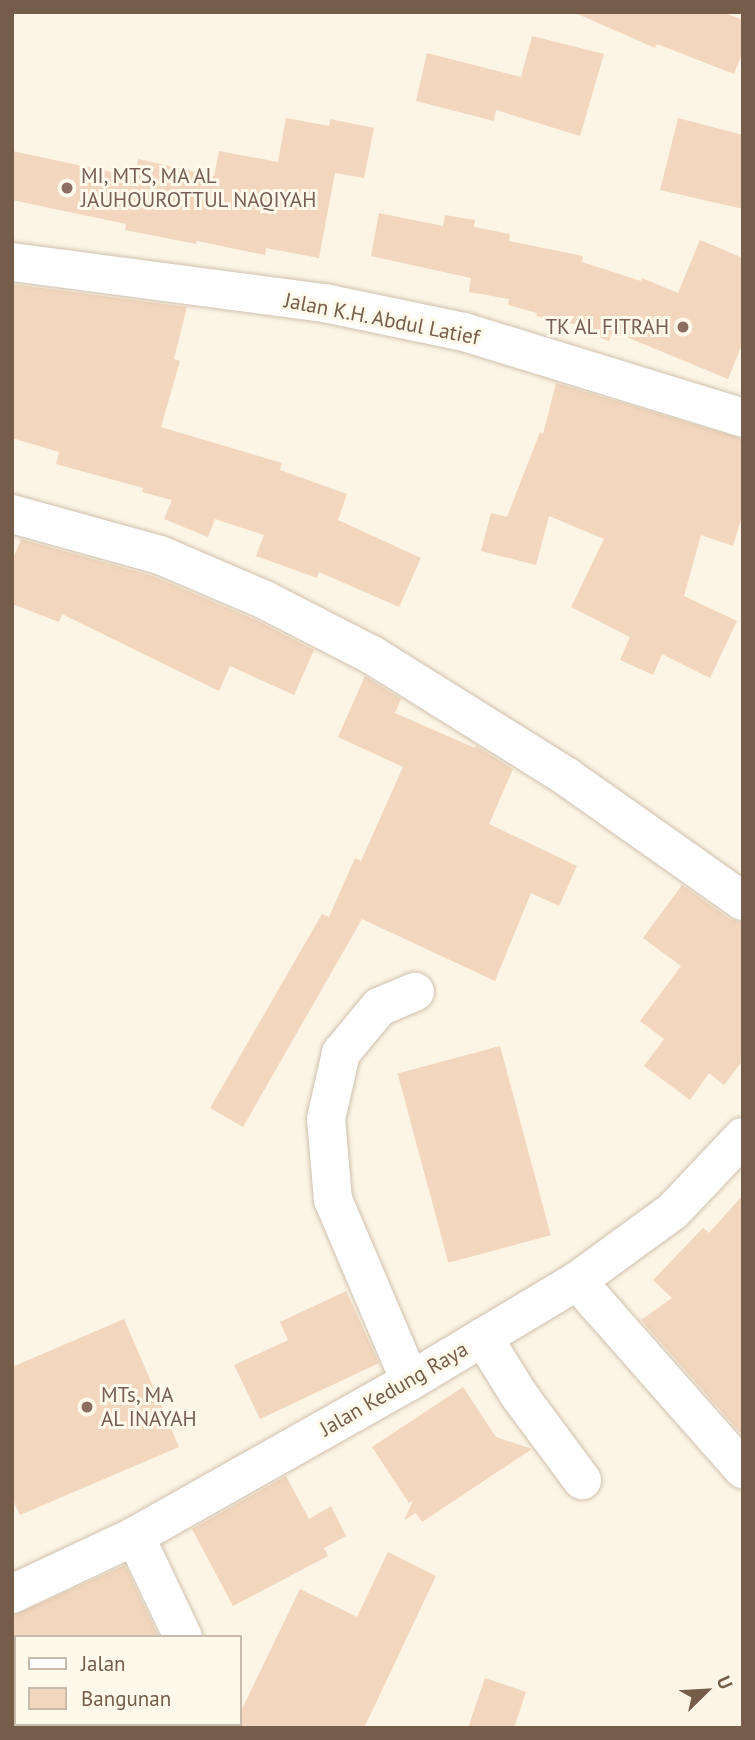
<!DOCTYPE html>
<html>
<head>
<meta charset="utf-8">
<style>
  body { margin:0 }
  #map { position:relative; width:755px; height:1740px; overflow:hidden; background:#fcf5e5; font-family:"PT Sans",sans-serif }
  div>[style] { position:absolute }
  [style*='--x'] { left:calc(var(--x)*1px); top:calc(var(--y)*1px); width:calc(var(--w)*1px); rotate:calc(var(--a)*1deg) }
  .building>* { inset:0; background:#f2d6bd; transform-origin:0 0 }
  .roads { filter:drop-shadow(0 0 2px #d0c0ae) drop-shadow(0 0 2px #d0c0ae) }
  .minor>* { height:38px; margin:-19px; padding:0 19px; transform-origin:19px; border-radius:19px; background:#fff }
  .dots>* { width:19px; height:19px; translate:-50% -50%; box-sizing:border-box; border:4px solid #fff9ec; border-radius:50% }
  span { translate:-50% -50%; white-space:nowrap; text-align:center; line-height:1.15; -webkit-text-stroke:6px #fff9ec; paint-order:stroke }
  .education-label { font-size:21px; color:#785e54 }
  .left { translate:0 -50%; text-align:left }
  .right { translate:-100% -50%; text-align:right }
  .street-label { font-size:21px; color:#755d4a }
  .frame { position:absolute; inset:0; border:14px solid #755d4a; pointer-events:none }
  .legend { position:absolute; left:14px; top:1635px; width:228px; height:91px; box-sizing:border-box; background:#fff9ec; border:2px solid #c8bbab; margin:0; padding:9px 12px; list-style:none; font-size:21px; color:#755d4a }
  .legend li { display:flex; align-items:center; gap:14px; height:35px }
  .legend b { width:35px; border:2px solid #c8bbab }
  .north { position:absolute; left:671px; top:1656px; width:70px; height:70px; -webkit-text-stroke:5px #fff9ec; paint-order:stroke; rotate:66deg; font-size:19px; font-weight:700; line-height:28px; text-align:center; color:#755d4a }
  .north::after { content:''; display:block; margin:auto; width:24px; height:32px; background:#755d4a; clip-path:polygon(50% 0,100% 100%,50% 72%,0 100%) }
</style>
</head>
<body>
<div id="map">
  <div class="building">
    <i style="clip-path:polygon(573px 12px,722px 12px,743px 20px,743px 51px,734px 74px,657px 44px,655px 48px)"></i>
    <i style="clip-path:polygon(532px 36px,604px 54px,580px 136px,496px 110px,494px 121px,416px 101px,427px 53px,521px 77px)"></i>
    <i style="clip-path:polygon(286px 118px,329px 126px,330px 119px,374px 128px,364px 178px,335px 173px,319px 258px,266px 248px,265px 255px,197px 241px,196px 244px,125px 230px,126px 224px,12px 200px,12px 151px,135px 177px,138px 159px,214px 176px,219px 151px,278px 162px)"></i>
    <i style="clip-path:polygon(678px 118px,743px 135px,743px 209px,660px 190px)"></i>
    <i style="clip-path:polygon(379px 213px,443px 226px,445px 215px,475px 220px,474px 227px,510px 234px,509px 241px,583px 256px,582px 262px,641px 281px,642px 278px,678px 293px,700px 240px,743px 258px,743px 342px,728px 379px,612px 331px,609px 341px,577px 329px,578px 325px,536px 316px,537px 313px,508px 305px,509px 299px,469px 292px,471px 278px,371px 256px)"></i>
    <i style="clip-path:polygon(12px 284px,187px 307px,174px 359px,180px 361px,161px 427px,282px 463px,280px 470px,347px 494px,338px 520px,421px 558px,399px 607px,319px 572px,317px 578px,256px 556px,264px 535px,215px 519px,208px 537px,164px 519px,172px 500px,142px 492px,143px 488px,56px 464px,59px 452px,12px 438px)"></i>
    <i style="clip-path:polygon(556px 383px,743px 439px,743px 513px,733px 546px,701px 535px,684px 596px,737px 621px,710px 678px,662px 654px,653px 675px,620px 660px,630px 637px,571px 607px,604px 539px,549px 516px,536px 565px,481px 551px,491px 513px,507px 517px,540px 432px,543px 434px)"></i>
    <i style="clip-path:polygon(21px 539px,153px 576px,256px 620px,314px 650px,294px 695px,230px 666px,219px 691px,62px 614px,59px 622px,12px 604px,12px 561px)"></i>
    <i style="clip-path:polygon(365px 676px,401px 699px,395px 713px,475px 748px,476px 746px,513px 769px,489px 824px,577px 866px,559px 906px,531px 893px,495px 981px,362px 919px,243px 1127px,210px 1108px,322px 914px,329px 917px,355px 858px,361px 861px,403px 767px,338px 737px)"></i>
    <i style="clip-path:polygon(682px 885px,730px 919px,743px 923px,743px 1060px,724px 1085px,709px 1073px,690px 1100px,644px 1066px,664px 1039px,640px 1021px,681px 966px,643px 938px)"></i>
    <i style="left:500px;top:1046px;width:196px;height:106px;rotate:75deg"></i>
    <i style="clip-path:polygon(743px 1195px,743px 1436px,641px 1320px,672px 1298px,653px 1280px,703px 1228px,709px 1233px)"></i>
    <i style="clip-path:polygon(346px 1291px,379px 1363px,260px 1419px,234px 1365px,288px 1340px,280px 1322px)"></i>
    <i style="clip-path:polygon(124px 1319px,179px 1447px,20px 1515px,12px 1498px,12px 1367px)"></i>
    <i style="clip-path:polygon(463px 1387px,496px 1437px,532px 1449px,422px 1522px,416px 1513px,404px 1520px,413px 1501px,409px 1503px,372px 1447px)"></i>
    <i style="clip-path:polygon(286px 1476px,309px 1519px,331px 1506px,346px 1536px,324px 1548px,328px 1556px,233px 1606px,192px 1529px)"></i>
    <i style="clip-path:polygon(388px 1552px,436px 1576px,364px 1728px,238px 1728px,240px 1713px,300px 1589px,357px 1617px)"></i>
    <i style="clip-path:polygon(125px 1565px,159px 1637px,12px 1637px,12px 1616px)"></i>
    <i style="clip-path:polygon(485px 1678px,526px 1692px,514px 1728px,468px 1728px)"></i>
  </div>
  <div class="roads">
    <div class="minor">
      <i style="--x:12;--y:262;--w:320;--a:7.5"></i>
      <i style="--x:329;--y:304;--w:138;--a:11.7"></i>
      <i style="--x:464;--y:332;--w:292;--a:17.1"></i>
      <i style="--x:12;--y:514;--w:154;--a:15.5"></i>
      <i style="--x:160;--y:555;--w:114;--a:23.2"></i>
      <i style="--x:265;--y:600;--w:120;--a:27.2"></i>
      <i style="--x:372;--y:655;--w:230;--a:32"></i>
      <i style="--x:567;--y:777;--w:215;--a:35.2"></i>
      <i style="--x:577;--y:1281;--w:251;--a:48.6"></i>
      <i style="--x:483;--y:1337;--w:68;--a:58.2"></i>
      <i style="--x:519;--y:1395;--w:106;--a:53.5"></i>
      <i style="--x:410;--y:1381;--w:197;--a:-113"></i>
      <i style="--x:333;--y:1200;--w:81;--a:-94.9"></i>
      <i style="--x:326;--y:1119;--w:68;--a:-77.2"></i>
      <i style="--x:341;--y:1053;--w:60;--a:-50.4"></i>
      <i style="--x:379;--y:1007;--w:39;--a:-23"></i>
      <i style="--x:135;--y:1536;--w:112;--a:64.6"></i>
      <i style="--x:12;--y:1594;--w:136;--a:-25.2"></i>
      <i style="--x:135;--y:1536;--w:316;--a:-29.4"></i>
      <i style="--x:410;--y:1381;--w:195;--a:-30.9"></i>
      <i style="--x:577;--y:1281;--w:119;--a:-36.1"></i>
      <i style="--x:673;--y:1211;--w:102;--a:-46.6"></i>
      <i style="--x:216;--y:1728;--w:4;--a:-76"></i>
    </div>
  </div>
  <div class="dots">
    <i style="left:67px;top:188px;background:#8d6e63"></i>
    <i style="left:683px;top:327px;background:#8d6e63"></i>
    <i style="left:87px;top:1407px;background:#8d6e63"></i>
  </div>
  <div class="education-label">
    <span class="left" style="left:81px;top:188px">MI, MTS, MA AL<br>JAUHOUROTTUL NAQIYAH</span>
    <span class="right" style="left:669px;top:327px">TK AL FITRAH</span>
    <span class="left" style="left:101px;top:1407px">MTs, MA<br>AL INAYAH</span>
  </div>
  <div class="street-label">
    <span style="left:382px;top:319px;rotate:11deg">Jalan K.H. Abdul Latief</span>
    <span style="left:394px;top:1389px;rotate:-30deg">Jalan Kedung Raya</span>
  </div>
  <div class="frame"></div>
  <ul class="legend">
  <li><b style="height:9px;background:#fff"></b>Jalan</li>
  <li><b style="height:19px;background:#f2d6bd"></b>Bangunan</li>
  </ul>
  <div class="north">U</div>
</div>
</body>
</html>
